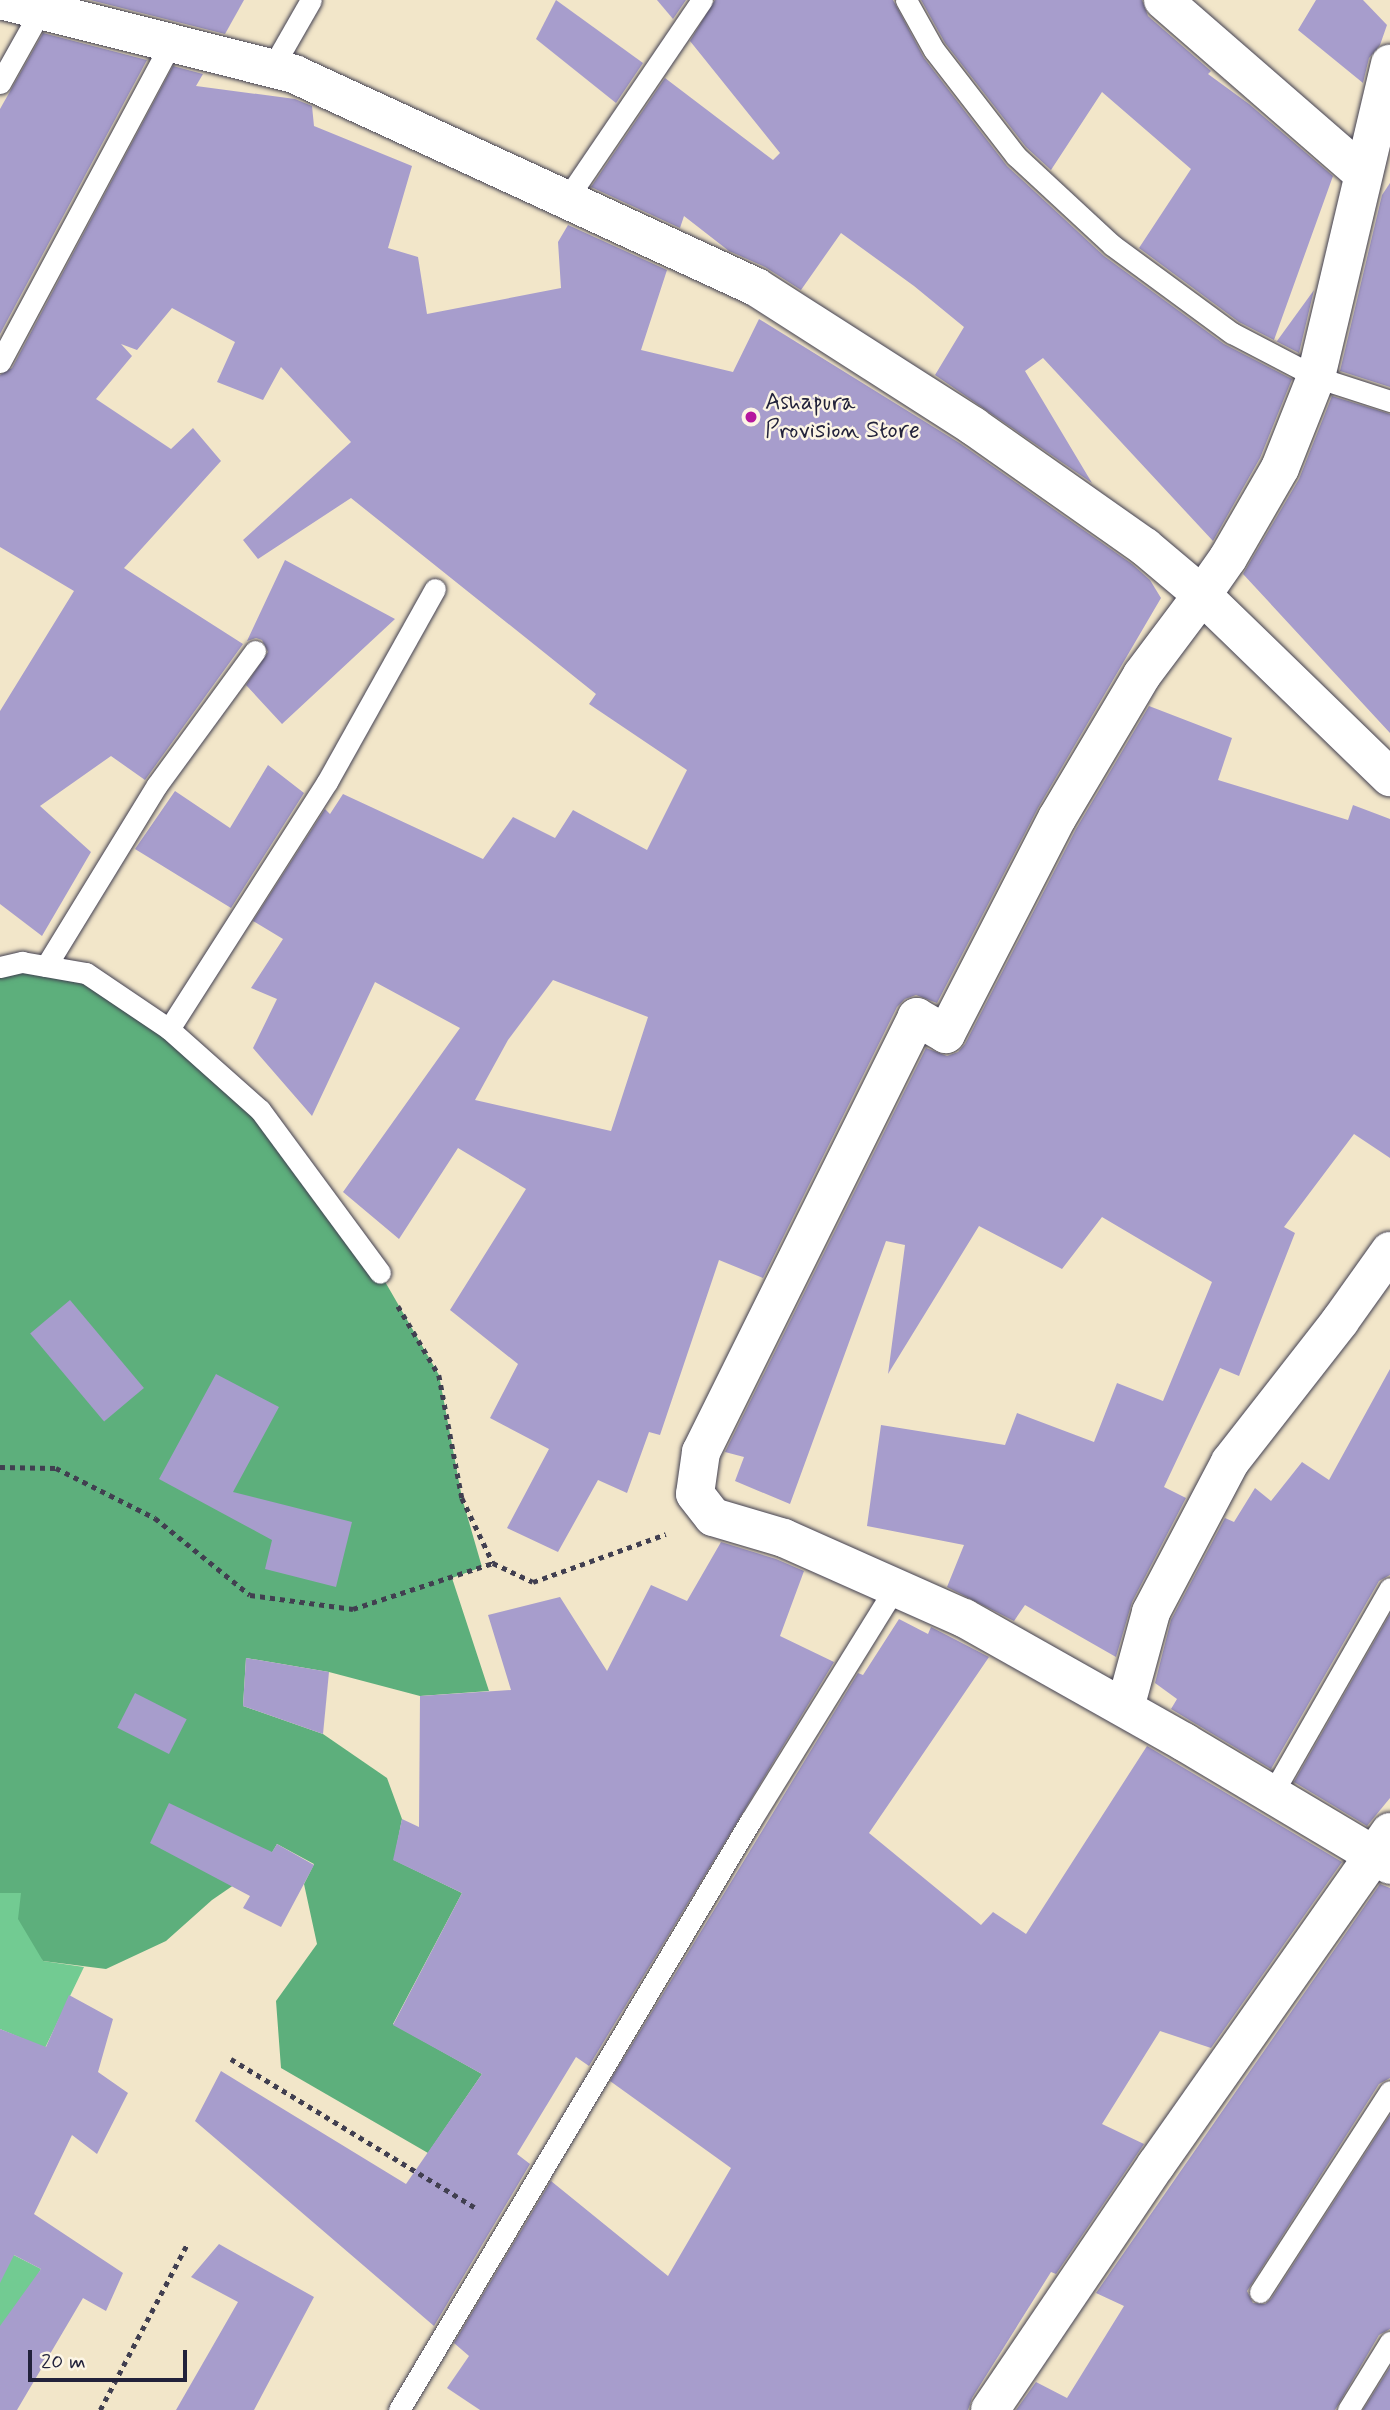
<!DOCTYPE html>
<html>
<head>
<meta charset="utf-8">
<style>
  body { margin:0 }
  #map { position:relative; width:1390px; height:2410px; overflow:hidden; background:#f2e6c9; font-family:Mynerve,sans-serif }
  div>[style] { position:absolute }
  [style*='--x'] { left:calc(var(--x)*1px); top:calc(var(--y)*1px); width:calc(var(--w)*1px); rotate:calc(var(--a)*1deg) }
  .green>* { inset:0; background:#72cb92 }
  .forest>* { inset:0; background:#5daf7c }
  .building>* { inset:0; background:#a79dcc; transform-origin:0 0 }
  .path>* { height:4.5px; margin-top:-2.25px; transform-origin:0; background:repeating-linear-gradient(90deg,#413f50 0 5px,transparent 0 10px) }
  .roads { filter:drop-shadow(0 0 2px #413f50) drop-shadow(0 0 2px #413f50) }
  .lane>* { height:21px; margin:-10.5px; padding:0 10.5px; transform-origin:10.5px; border-radius:10.5px; background:#fff }
  .street>* { height:38px; margin:-19px; padding:0 19px; transform-origin:19px; border-radius:19px; background:#fff }
  .secondary>* { height:38px; margin:-19px; padding:0 19px; transform-origin:19px; border-radius:19px; background:#fff }
  .dots>* { width:19px; height:19px; translate:-50% -50%; box-sizing:border-box; border:4px solid #fcf5e5; border-radius:50% }
  span { translate:-50% -50%; white-space:nowrap; text-align:center; line-height:1.15; -webkit-text-stroke:5px #fcf5e5; paint-order:stroke }
  .poi-label { font-size:24px; color:#22223b }
  .left { translate:0 -50%; text-align:left }
  .scale { position:absolute; left:28px; top:2350px; width:159px; height:32px; box-sizing:border-box; border:4px solid #22223b; border-top:0; padding-left:9px; font-size:21px; line-height:24px; white-space:nowrap; color:#22223b; -webkit-text-stroke:5px #fcf5e5; paint-order:stroke }
</style>
</head>
<body>
<div id="map">
  <div class="green">
    <i style="clip-path:polygon(21px 1892px,43px 1961px,84px 1967px,45px 2048px,0 2029px,0 1893px)"></i>
    <i style="clip-path:polygon(0 2248px,41px 2269px,0 2340px)"></i>
  </div>
  <div class="forest">
    <i style="clip-path:polygon(0 967px,86px 973px,260px 1110px,380px 1273px,439px 1375px,462px 1498px,482px 1567px,452px 1578px,489px 1691px,420px 1696px,329px 1672px,246px 1658px,243px 1706px,323px 1734px,387px 1778px,402px 1819px,394px 1860px,462px 1893px,393px 2024px,482px 2074px,428px 2153px,281px 2068px,276px 2001px,317px 1944px,304px 1884px,314px 1864px,277px 1844px,266px 1863px,212px 1900px,166px 1941px,106px 1969px,43px 1961px,18px 1919px,21px 1893px,0 1893px)"></i>
  </div>
  <div class="building">
    <i style="clip-path:polygon(90px 0,244px 0,225px 34px)"></i>
    <i style="clip-path:polygon(556px 0,643px 63px,616px 103px,536px 39px)"></i>
    <i style="clip-path:polygon(657px 0,686px 0,673px 19px)"></i>
    <i style="clip-path:polygon(715px 0,893px 0,924px 58px,1007px 166px,1104px 256px,1224px 344px,1292px 379px,1260px 458px,1213px 541px,1043px 358px,1025px 371px,1092px 483px,935px 375px,964px 327px,914px 286px,841px 233px,801px 290px,765px 267px,729px 251px,684px 216px,680px 228px,591px 187px,665px 78px,773px 160px,780px 153px,690px 41px)"></i>
    <i style="clip-path:polygon(921px 0,1142px 0,1148px 16px,1211px 71px,1208px 74px,1249px 104px,1333px 176px,1274px 340px,1277px 341px,1314px 290px,1299px 353px,1239px 322px,1139px 248px,1191px 169px,1102px 92px,1051px 170px,1026px 147px,945px 43px)"></i>
    <i style="clip-path:polygon(1316px 0,1363px 0,1387px 25px,1380px 45px,1369px 58px,1363px 83px,1298px 30px)"></i>
    <i style="clip-path:polygon(43px 33px,147px 60px,0 334px,0 109px)"></i>
    <i style="clip-path:polygon(evenodd,173px 66px,203px 74px,196px 86px,295px 99px,312px 106px,314px 126px,412px 166px,388px 248px,418px 257px,427px 314px,561px 288px,558px 242px,568px 225px,667px 270px,641px 350px,733px 372px,759px 319px,961px 444px,1132px 564px,1150px 580px,1161px 598px,1038px 808px,937px 1003px,916px 995px,905px 999px,897px 1007px,763px 1278px,719px 1260px,660px 1435px,649px 1432px,627px 1493px,598px 1480px,558px 1552px,507px 1528px,549px 1449px,490px 1418px,518px 1364px,450px 1310px,526px 1189px,458px 1148px,399px 1239px,343px 1192px,460px 1028px,375px 982px,312px 1116px,253px 1048px,277px 999px,251px 988px,283px 939px,253px 921px,325px 809px,330px 814px,343px 794px,483px 859px,513px 817px,555px 838px,573px 810px,647px 850px,687px 770px,589px 704px,596px 694px,351px 498px,258px 559px,243px 540px,351px 442px,281px 367px,263px 400px,217px 382px,235px 342px,172px 308px,137px 350px,121px 344px,132px 356px,96px 399px,171px 449px,193px 428px,221px 461px,124px 568px,243px 644px,145px 780px,111px 756px,40px 806px,91px 852px,42px 936px,0 904px,0 711px,74px 591px,0 547px,0 375px,12px 368px,173px 66px,553px 980px,648px 1017px,611px 1131px,475px 1100px,508px 1040px,553px 980px)"></i>
    <i style="clip-path:polygon(1390px 183px,1390px 387px,1340px 371px,1382px 195px)"></i>
    <i style="clip-path:polygon(1332px 396px,1390px 414px,1390px 733px,1243px 574px,1299px 479px)"></i>
    <i style="clip-path:polygon(285px 560px,395px 619px,282px 724px,246px 685px,268px 652px,262px 640px,256px 638px,247px 641px)"></i>
    <i style="clip-path:polygon(1149px 706px,1232px 738px,1218px 780px,1348px 820px,1353px 805px,1390px 819px,1390px 1158px,1354px 1134px,1284px 1227px,1295px 1233px,1239px 1376px,1220px 1368px,1164px 1487px,1186px 1498px,1132px 1602px,1116px 1657px,1025px 1605px,1014px 1621px,947px 1587px,964px 1545px,867px 1526px,881px 1425px,1005px 1445px,1017px 1413px,1094px 1442px,1117px 1383px,1163px 1401px,1212px 1282px,1102px 1217px,1062px 1269px,979px 1226px,888px 1374px,905px 1245px,886px 1241px,790px 1504px,735px 1481px,744px 1457px,725px 1452px,926px 1048px,947px 1056px,958px 1052px,965px 1044px,1076px 829px)"></i>
    <i style="clip-path:polygon(268px 765px,304px 793px,231px 908px,135px 849px,175px 791px,230px 828px)"></i>
    <i style="left:70px;top:1300px;width:115px;height:52px;rotate:50deg"></i>
    <i style="clip-path:polygon(1390px 1369px,1390px 1575px,1379px 1581px,1271px 1769px,1171px 1709px,1177px 1699px,1155px 1683px,1171px 1620px,1225px 1518px,1234px 1522px,1255px 1488px,1271px 1501px,1302px 1462px,1329px 1480px)"></i>
    <i style="clip-path:polygon(216px 1374px,279px 1407px,233px 1492px,352px 1522px,336px 1587px,265px 1569px,272px 1540px,159px 1479px)"></i>
    <i style="clip-path:polygon(721px 1542px,776px 1559px,804px 1571px,780px 1636px,834px 1662px,589px 2066px,576px 2057px,517px 2154px,530px 2164px,434px 2326px,195px 2121px,221px 2071px,406px 2184px,482px 2074px,393px 2025px,462px 1893px,393px 1860px,402px 1819px,419px 1827px,420px 1696px,511px 1690px,488px 1615px,560px 1597px,607px 1671px,651px 1585px,687px 1601px)"></i>
    <i style="clip-path:polygon(1390px 1614px,1390px 1798px,1367px 1826px,1294px 1782px)"></i>
    <i style="clip-path:polygon(899px 1619px,928px 1634px,931px 1627px,989px 1657px,869px 1833px,981px 1925px,993px 1912px,1026px 1934px,1147px 1746px,1342px 1862px,1211px 2048px,1160px 2031px,1102px 2124px,1144px 2144px,1056px 2274px,1051px 2272px,972px 2398px,968px 2410px,480px 2410px,447px 2388px,469px 2356px,454px 2343px,551px 2181px,668px 2276px,731px 2168px,610px 2081px,858px 1673px,863px 1675px)"></i>
    <i style="clip-path:polygon(246px 1658px,329px 1672px,323px 1734px,243px 1706px)"></i>
    <i style="left:135px;top:1693px;width:58px;height:39px;rotate:27deg"></i>
    <i style="clip-path:polygon(169px 1803px,272px 1852px,277px 1844px,314px 1865px,281px 1927px,243px 1908px,250px 1896px,150px 1843px)"></i>
    <i style="clip-path:polygon(1380px 1884px,1390px 1888px,1390px 2078px,1379px 2084px,1247px 2291px,1253px 2303px,1265px 2304px,1271px 2299px,1390px 2115px,1390px 2329px,1379px 2335px,1335px 2410px,1016px 2410px,1036px 2382px,1067px 2398px,1124px 2306px,1096px 2293px)"></i>
    <i style="clip-path:polygon(69px 1995px,113px 2019px,98px 2072px,128px 2093px,97px 2154px,72px 2135px,34px 2214px,123px 2273px,106px 2311px,83px 2298px,17px 2410px,0 2410px,0 2326px,41px 2269px,14px 2255px,0 2283px,0 2029px,46px 2047px)"></i>
    <i style="clip-path:polygon(219px 2244px,314px 2297px,254px 2410px,176px 2410px,238px 2302px,191px 2277px)"></i>
    <i style="clip-path:polygon(1390px 2367px,1390px 2410px,1363px 2410px)"></i>
  </div>
  <div class="path">
    <i style="--x:398;--y:1306;--w:80;--a:59.3"></i>
    <i style="--x:439;--y:1375;--w:125;--a:79.4"></i>
    <i style="--x:462;--y:1498;--w:72;--a:64.5"></i>
    <i style="--x:493;--y:1563;--w:44;--a:25.4"></i>
    <i style="--x:533;--y:1582;--w:141;--a:-19.8"></i>
    <i style="--x:0;--y:1467;--w:56;--a:1"></i>
    <i style="--x:56;--y:1468;--w:111;--a:26.8"></i>
    <i style="--x:155;--y:1518;--w:122;--a:39"></i>
    <i style="--x:250;--y:1595;--w:104;--a:7.7"></i>
    <i style="--x:353;--y:1609;--w:147;--a:-18.2"></i>
    <i style="--x:231;--y:2059;--w:285;--a:31.3"></i>
    <i style="--x:100;--y:2410;--w:187;--a:-62.3"></i>
  </div>
  <div class="roads">
    <div class="lane">
      <i style="--x:906;--y:0;--w:57;--a:60.8"></i>
      <i style="--x:934;--y:50;--w:134;--a:52.3"></i>
      <i style="--x:1016;--y:156;--w:131;--a:42.8"></i>
      <i style="--x:1112;--y:245;--w:149;--a:36.3"></i>
      <i style="--x:1232;--y:333;--w:95;--a:27.6"></i>
      <i style="--x:1316;--y:377;--w:78;--a:18"></i>
      <i style="--x:272;--y:68;--w:78;--a:-60.2"></i>
      <i style="--x:0;--y:83;--w:84;--a:-60.7"></i>
      <i style="--x:566;--y:200;--w:242;--a:-55.8"></i>
      <i style="--x:0;--y:362;--w:362;--a:-61.8"></i>
      <i style="--x:46;--y:966;--w:212;--a:-58.5"></i>
      <i style="--x:157;--y:785;--w:166;--a:-53.8"></i>
      <i style="--x:0;--y:967;--w:23;--a:-13"></i>
      <i style="--x:22;--y:962;--w:65;--a:9.8"></i>
      <i style="--x:86;--y:973;--w:100;--a:34"></i>
      <i style="--x:169;--y:1029;--w:122;--a:41.7"></i>
      <i style="--x:260;--y:1110;--w:202;--a:53.6"></i>
      <i style="--x:169;--y:1029;--w:293;--a:-57.4"></i>
      <i style="--x:327;--y:782;--w:221;--a:-60.8"></i>
      <i style="--x:1272;--y:1794;--w:237;--a:-60.2"></i>
      <i style="--x:1260;--y:2292;--w:239;--a:-57.1"></i>
      <i style="--x:399;--y:2410;--w:687;--a:-59.18"></i>
      <i style="--x:751;--y:1820;--w:273;--a:-58.2"></i>
      <i style="--x:1348;--y:2410;--w:80;--a:-58.3"></i>
    </div>
    <div class="street">
      <i style="--x:0;--y:0;--w:303;--a:14.1"></i>
      <i style="--x:294;--y:74;--w:509;--a:24.75"></i>
      <i style="--x:756;--y:287;--w:258;--a:32.6"></i>
      <i style="--x:973;--y:426;--w:210;--a:35.1"></i>
      <i style="--x:1145;--y:547;--w:75;--a:40.1"></i>
      <i style="--x:1202;--y:595;--w:262;--a:44.1"></i>
      <i style="--x:1163;--y:0;--w:265;--a:41"></i>
      <i style="--x:1202;--y:595;--w:100;--a:126.9"></i>
      <i style="--x:1142;--y:675;--w:166;--a:120.7"></i>
      <i style="--x:1057;--y:818;--w:243;--a:117.2"></i>
      <i style="--x:946;--y:1034;--w:34;--a:-150"></i>
      <i style="--x:917;--y:1017;--w:486;--a:116.4"></i>
      <i style="--x:701;--y:1452;--w:42;--a:98.1"></i>
      <i style="--x:695;--y:1494;--w:29;--a:52"></i>
      <i style="--x:713;--y:1517;--w:74;--a:16.5"></i>
      <i style="--x:784;--y:1538;--w:197;--a:24"></i>
      <i style="--x:964;--y:1618;--w:253;--a:29.4"></i>
      <i style="--x:1184;--y:1742;--w:240;--a:30.8"></i>
      <i style="--x:1125;--y:1708;--w:99;--a:-74.8"></i>
      <i style="--x:1151;--y:1612;--w:170;--a:-62.2"></i>
      <i style="--x:1230;--y:1462;--w:179;--a:-52"></i>
      <i style="--x:1340;--y:1321;--w:86;--a:-54.5"></i>
      <i style="--x:990;--y:2410;--w:296;--a:-55.9"></i>
      <i style="--x:1156;--y:2165;--w:407;--a:-54.9"></i>
    </div>
    <div class="secondary">
      <i style="--x:1202;--y:595;--w:45;--a:-54.9"></i>
      <i style="--x:1228;--y:558;--w:104;--a:-60"></i>
      <i style="--x:1280;--y:468;--w:98;--a:-68.4"></i>
      <i style="--x:1316;--y:377;--w:322;--a:-76.7"></i>
    </div>
  </div>
  <div class="dots">
    <i style="left:751px;top:417px;background:#b5179e"></i>
  </div>
  <div class="poi-label">
    <span class="left" style="left:765px;top:417px">Ashapura<br>Provision Store</span>
  </div>
  <div class="scale">20 m</div>
</div>
</body>
</html>
